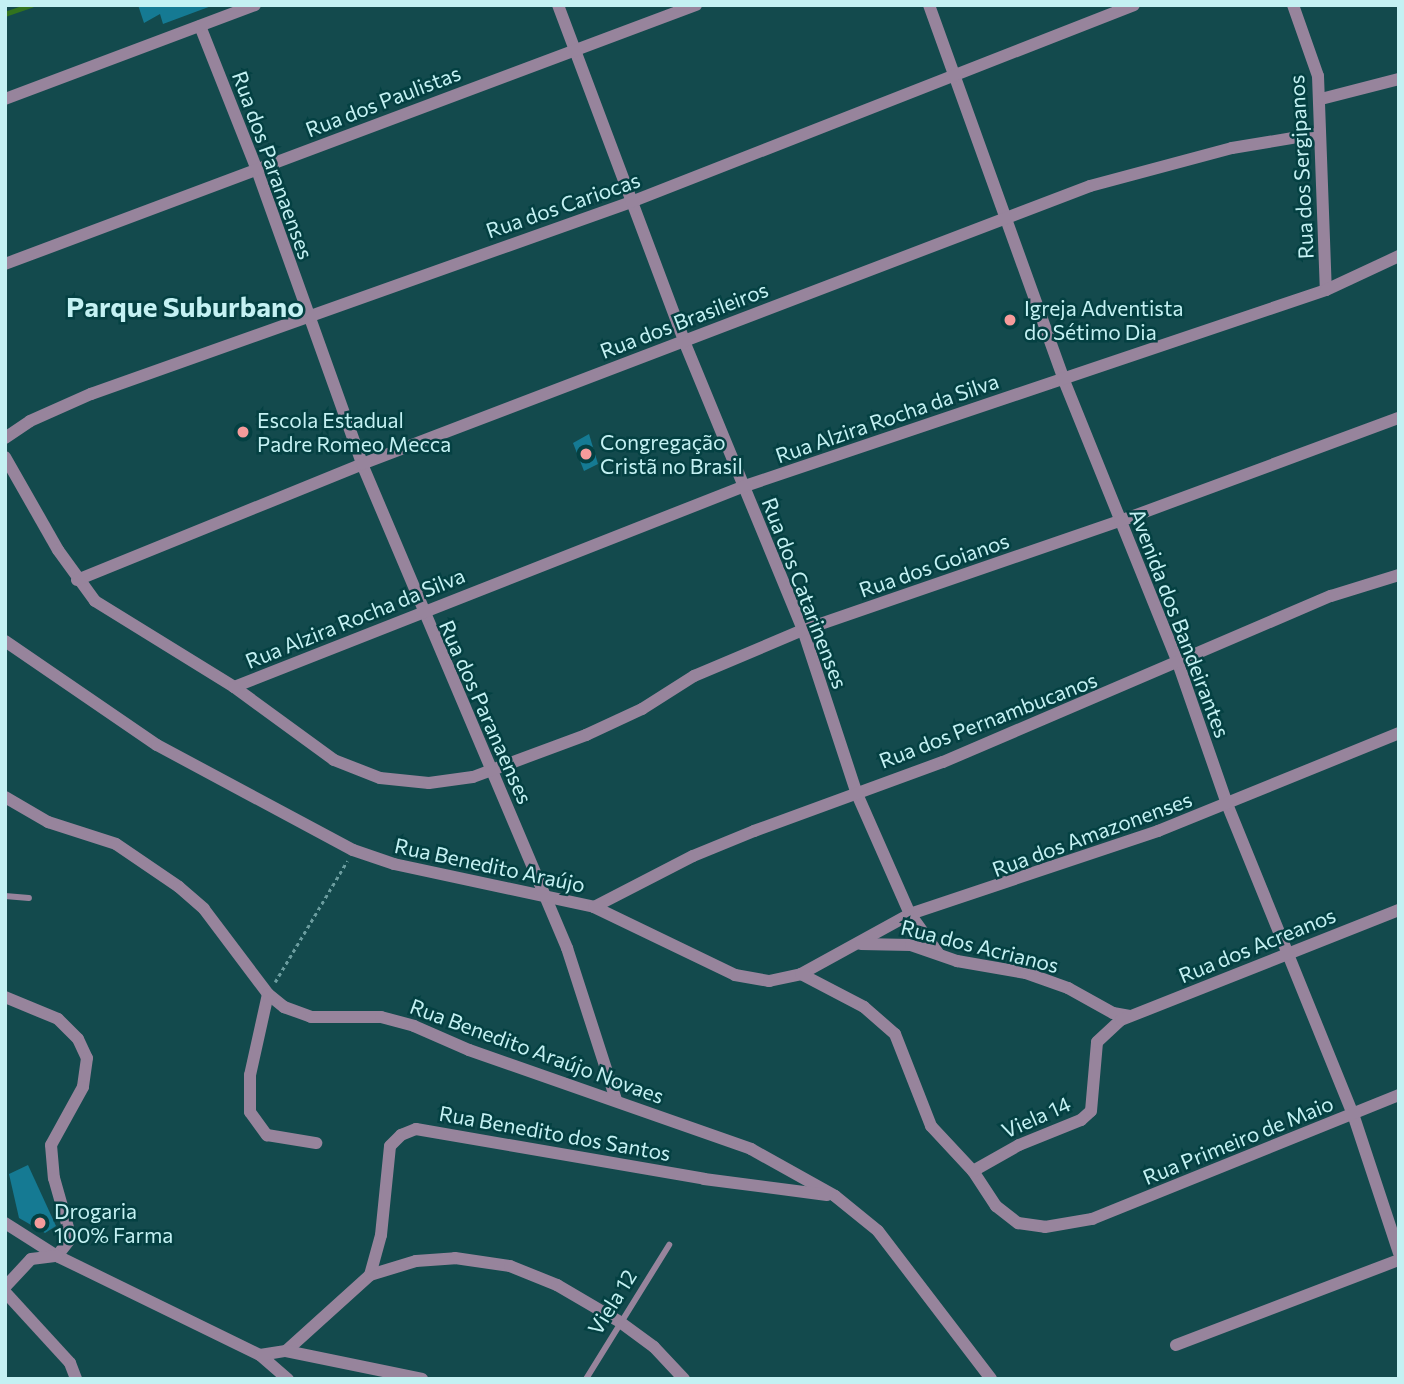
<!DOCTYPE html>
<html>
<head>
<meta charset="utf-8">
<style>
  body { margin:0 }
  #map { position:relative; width:1404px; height:1384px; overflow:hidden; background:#134a4d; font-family:Commissioner,sans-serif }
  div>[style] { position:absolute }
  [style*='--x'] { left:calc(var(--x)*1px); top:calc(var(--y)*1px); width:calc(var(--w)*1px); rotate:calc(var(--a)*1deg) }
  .stream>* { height:4.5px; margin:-2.25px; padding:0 2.25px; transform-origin:2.25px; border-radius:2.25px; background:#32731e }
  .building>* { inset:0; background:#157a93 }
  .path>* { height:2.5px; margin-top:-1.25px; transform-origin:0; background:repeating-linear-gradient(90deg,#6b9d9f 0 3.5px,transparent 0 7px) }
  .service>* { height:6px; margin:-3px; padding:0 3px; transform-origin:3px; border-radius:3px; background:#97849c }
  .minor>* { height:12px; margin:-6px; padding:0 6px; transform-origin:6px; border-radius:6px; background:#97849c }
  .dots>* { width:19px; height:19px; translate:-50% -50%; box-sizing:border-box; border:4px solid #044042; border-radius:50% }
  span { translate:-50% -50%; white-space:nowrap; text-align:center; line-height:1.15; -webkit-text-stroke:5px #044042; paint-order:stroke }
  .street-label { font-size:21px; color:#c4f1f3 }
  .poi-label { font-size:21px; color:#c4f1f3 }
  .left { translate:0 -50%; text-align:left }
  .district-label { font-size:28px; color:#c4f1f3; font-weight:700 }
  .frame { position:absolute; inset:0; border:7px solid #c4f1f3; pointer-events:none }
</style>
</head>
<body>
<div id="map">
  <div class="stream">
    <i style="--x:5;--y:14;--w:28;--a:-19"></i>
  </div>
  <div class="building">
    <i style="clip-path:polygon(138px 5px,214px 5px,163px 24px,160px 14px,144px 23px)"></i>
    <i style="clip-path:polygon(589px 434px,598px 464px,584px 471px,573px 443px)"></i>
    <i style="clip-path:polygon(28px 1165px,56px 1226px,45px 1233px,19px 1218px,9px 1174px)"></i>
  </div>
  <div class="path">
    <i style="--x:275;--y:982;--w:141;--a:-59.2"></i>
  </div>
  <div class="service">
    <i style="--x:5;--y:896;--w:24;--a:5"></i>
    <i style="--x:586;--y:1379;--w:158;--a:-58.2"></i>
  </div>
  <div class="minor">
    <i style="--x:558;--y:5;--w:359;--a:69.4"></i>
    <i style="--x:684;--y:341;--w:313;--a:67.6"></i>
    <i style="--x:803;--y:630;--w:173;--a:71.8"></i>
    <i style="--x:857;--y:794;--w:131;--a:66.2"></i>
    <i style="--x:910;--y:914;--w:48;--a:54.3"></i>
    <i style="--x:929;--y:5;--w:396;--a:70.2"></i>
    <i style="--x:1063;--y:378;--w:307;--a:68"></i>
    <i style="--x:1178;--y:663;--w:149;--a:70.8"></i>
    <i style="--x:1227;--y:804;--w:335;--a:67.9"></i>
    <i style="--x:1353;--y:1114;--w:146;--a:71.7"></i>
    <i style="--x:1293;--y:5;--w:75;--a:70.6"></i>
    <i style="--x:1318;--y:76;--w:214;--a:87.9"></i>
    <i style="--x:200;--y:26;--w:155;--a:68.4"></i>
    <i style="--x:257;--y:170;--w:312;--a:70.3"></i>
    <i style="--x:362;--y:464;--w:526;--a:67.04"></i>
    <i style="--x:567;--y:948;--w:160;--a:72.1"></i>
    <i style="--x:5;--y:99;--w:267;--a:-20.6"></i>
    <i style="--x:1321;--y:99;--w:81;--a:-14.4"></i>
    <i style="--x:5;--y:264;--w:738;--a:-20.55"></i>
    <i style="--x:5;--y:438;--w:30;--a:-34"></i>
    <i style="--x:30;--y:421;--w:67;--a:-23.9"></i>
    <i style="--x:91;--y:394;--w:573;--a:-19.57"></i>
    <i style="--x:631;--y:202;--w:540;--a:-21.39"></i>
    <i style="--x:5;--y:457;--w:107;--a:60.3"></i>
    <i style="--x:58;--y:550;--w:63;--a:54"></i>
    <i style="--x:95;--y:601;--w:163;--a:31.7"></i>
    <i style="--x:234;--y:687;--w:124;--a:36.1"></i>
    <i style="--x:334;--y:760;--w:49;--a:21.4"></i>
    <i style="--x:380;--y:778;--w:49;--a:5.8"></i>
    <i style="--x:429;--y:783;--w:44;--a:-7.8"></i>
    <i style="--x:473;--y:777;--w:121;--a:-20.4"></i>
    <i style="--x:586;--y:735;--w:62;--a:-24.9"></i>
    <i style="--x:642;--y:709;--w:62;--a:-32.4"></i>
    <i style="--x:694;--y:676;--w:118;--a:-22.9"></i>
    <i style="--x:803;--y:630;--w:335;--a:-19"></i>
    <i style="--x:1120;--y:521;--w:297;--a:-20.3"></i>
    <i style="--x:77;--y:580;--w:308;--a:-22.1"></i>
    <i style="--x:362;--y:464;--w:779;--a:-20.9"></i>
    <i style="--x:1090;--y:186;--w:147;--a:-15"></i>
    <i style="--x:1232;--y:148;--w:86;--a:-9.4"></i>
    <i style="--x:5;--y:641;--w:184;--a:34.4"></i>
    <i style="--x:157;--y:745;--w:222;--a:28.2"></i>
    <i style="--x:353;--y:850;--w:43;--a:18.9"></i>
    <i style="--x:394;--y:864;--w:205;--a:12.1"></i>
    <i style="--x:594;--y:907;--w:157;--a:25.7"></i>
    <i style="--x:735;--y:975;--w:35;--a:10"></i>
    <i style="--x:769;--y:981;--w:33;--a:-12"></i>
    <i style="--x:801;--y:974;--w:124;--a:-28.8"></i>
    <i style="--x:910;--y:914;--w:262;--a:-18.5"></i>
    <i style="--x:1158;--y:831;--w:260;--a:-22.1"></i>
    <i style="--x:234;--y:687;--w:546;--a:-21.49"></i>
    <i style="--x:742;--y:487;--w:616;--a:-18.64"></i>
    <i style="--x:1326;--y:290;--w:81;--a:-25"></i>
    <i style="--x:5;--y:797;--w:50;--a:30.2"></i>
    <i style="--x:48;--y:822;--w:71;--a:17.9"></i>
    <i style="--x:116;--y:844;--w:76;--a:34.3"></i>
    <i style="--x:179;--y:887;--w:33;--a:41"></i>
    <i style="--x:204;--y:909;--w:106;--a:53"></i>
    <i style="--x:268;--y:994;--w:21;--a:39"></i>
    <i style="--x:284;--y:1007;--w:29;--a:20"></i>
    <i style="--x:311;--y:1017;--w:70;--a:0"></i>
    <i style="--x:381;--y:1017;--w:34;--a:15"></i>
    <i style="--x:414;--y:1026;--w:60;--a:23.6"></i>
    <i style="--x:469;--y:1050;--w:299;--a:19.3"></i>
    <i style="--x:751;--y:1149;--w:96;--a:29.2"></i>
    <i style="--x:835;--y:1196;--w:55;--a:39.1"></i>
    <i style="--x:878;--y:1231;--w:186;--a:52.6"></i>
    <i style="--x:594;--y:907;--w:111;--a:-27.3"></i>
    <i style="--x:693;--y:856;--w:66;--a:-22.3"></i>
    <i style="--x:754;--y:831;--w:201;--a:-20.1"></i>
    <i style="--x:943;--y:762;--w:422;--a:-23.2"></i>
    <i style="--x:1331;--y:596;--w:71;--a:-17.2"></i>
    <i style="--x:861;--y:944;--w:50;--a:1.1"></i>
    <i style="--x:911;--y:945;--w:49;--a:19.2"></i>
    <i style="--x:957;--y:961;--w:70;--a:9.9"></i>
    <i style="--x:1026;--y:973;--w:45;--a:19.7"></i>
    <i style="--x:1068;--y:988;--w:51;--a:29.1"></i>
    <i style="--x:1113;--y:1013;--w:17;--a:10"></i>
    <i style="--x:801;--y:974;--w:71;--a:27.6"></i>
    <i style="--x:864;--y:1007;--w:41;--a:41.1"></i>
    <i style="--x:895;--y:1034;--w:99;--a:68.6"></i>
    <i style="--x:931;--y:1126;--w:62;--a:47"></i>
    <i style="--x:973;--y:1171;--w:42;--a:56.7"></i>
    <i style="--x:996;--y:1206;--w:28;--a:38"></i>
    <i style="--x:1018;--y:1223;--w:27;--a:8"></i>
    <i style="--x:1045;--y:1227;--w:48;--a:-9.7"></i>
    <i style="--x:1092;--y:1219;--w:331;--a:-22"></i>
    <i style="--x:268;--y:994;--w:83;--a:102.5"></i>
    <i style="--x:250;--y:1075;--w:37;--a:90"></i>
    <i style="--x:250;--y:1112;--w:29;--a:54"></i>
    <i style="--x:267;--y:1135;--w:50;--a:9.3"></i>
    <i style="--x:5;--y:997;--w:57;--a:22.5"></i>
    <i style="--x:58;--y:1019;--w:28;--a:45"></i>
    <i style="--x:78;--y:1039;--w:21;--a:65"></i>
    <i style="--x:87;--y:1058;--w:29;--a:98"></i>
    <i style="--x:83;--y:1087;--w:66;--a:118.9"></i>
    <i style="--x:51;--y:1145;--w:33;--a:85"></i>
    <i style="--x:54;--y:1178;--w:62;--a:74.2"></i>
    <i style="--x:71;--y:1238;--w:23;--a:128"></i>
    <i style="--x:973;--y:1171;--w:53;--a:-29.5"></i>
    <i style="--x:1019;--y:1145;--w:67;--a:-22"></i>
    <i style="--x:1081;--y:1120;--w:13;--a:-42"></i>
    <i style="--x:1091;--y:1111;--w:69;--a:-85"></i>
    <i style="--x:1097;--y:1042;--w:33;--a:-43"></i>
    <i style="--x:1121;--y:1020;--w:299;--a:-21.6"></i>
    <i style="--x:5;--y:1223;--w:62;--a:32.4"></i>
    <i style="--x:57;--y:1256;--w:226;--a:26"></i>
    <i style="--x:260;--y:1355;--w:37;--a:41"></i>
    <i style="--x:370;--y:1275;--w:48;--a:-16.9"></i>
    <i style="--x:416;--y:1261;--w:39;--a:-4"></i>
    <i style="--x:455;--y:1258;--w:56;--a:8.3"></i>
    <i style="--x:510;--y:1266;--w:51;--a:22"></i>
    <i style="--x:557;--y:1285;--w:73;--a:30.4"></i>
    <i style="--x:620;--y:1322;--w:42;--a:36.3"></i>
    <i style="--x:654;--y:1347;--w:44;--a:46.8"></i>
    <i style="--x:5;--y:1287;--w:38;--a:-47"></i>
    <i style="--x:31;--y:1259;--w:26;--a:-7"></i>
    <i style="--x:5;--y:1292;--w:96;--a:47.5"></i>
    <i style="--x:70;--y:1363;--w:17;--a:69"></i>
    <i style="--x:1176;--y:1345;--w:239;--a:-20.9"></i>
    <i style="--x:286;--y:1351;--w:113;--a:-42.1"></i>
    <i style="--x:370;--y:1275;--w:41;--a:-74.6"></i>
    <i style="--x:381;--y:1235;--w:89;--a:-84.2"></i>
    <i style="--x:390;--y:1146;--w:16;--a:-45"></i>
    <i style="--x:401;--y:1135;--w:16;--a:-22"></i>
    <i style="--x:416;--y:1129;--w:292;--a:9.8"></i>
    <i style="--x:704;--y:1179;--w:124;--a:7.4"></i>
    <i style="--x:260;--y:1355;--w:26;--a:-9"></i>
    <i style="--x:286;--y:1351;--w:139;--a:11.6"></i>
  </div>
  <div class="dots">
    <i style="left:1010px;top:320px;background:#f59b9b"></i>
    <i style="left:243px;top:432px;background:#f59b9b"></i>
    <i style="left:586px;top:454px;background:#f59b9b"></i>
    <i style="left:40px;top:1223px;background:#f59b9b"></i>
  </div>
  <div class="street-label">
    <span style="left:383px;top:101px;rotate:-21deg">Rua dos Paulistas</span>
    <span style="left:273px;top:165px;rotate:70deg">Rua dos Paranaenses</span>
    <span style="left:1301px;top:167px;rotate:-93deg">Rua dos Sergipanos</span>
    <span style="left:563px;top:205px;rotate:-19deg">Rua dos Cariocas</span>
    <span style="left:684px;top:320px;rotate:-21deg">Rua dos Brasileiros</span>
    <span style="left:887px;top:418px;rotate:-19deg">Rua Alzira Rocha da Silva</span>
    <span style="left:934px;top:565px;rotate:-19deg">Rua dos Goianos</span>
    <span style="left:805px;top:593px;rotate:69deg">Rua dos Catarinenses</span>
    <span style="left:355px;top:618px;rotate:-22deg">Rua Alzira Rocha da Silva</span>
    <span style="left:1180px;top:623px;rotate:69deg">Avenida dos Bandeirantes</span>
    <span style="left:486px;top:712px;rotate:66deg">Rua dos Paranaenses</span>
    <span style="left:988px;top:720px;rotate:-21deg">Rua dos Pernambucanos</span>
    <span style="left:1092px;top:834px;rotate:-20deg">Rua dos Amazonenses</span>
    <span style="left:490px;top:865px;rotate:12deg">Rua Benedito Araújo</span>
    <span style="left:1257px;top:945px;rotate:-22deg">Rua dos Acreanos</span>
    <span style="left:980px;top:946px;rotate:14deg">Rua dos Acrianos</span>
    <span style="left:537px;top:1051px;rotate:20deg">Rua Benedito Araújo Novaes</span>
    <span style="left:1036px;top:1117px;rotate:-24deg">Viela 14</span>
    <span style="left:555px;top:1133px;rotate:10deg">Rua Benedito dos Santos</span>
    <span style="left:1238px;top:1140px;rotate:-22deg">Rua Primeiro de Maio</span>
    <span style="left:612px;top:1302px;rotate:-58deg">Viela 12</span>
  </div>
  <div class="poi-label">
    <span class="left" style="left:1024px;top:320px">Igreja Adventista<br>do Sétimo Dia</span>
    <span class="left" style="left:257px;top:432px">Escola Estadual<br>Padre Romeo Mecca</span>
    <span class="left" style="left:600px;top:454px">Congregação<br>Cristã no Brasil</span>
    <span class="left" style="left:54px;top:1223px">Drogaria<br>100% Farma</span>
  </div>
  <div class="district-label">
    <span style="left:185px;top:306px">Parque Suburbano</span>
  </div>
  <div class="frame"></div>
</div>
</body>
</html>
